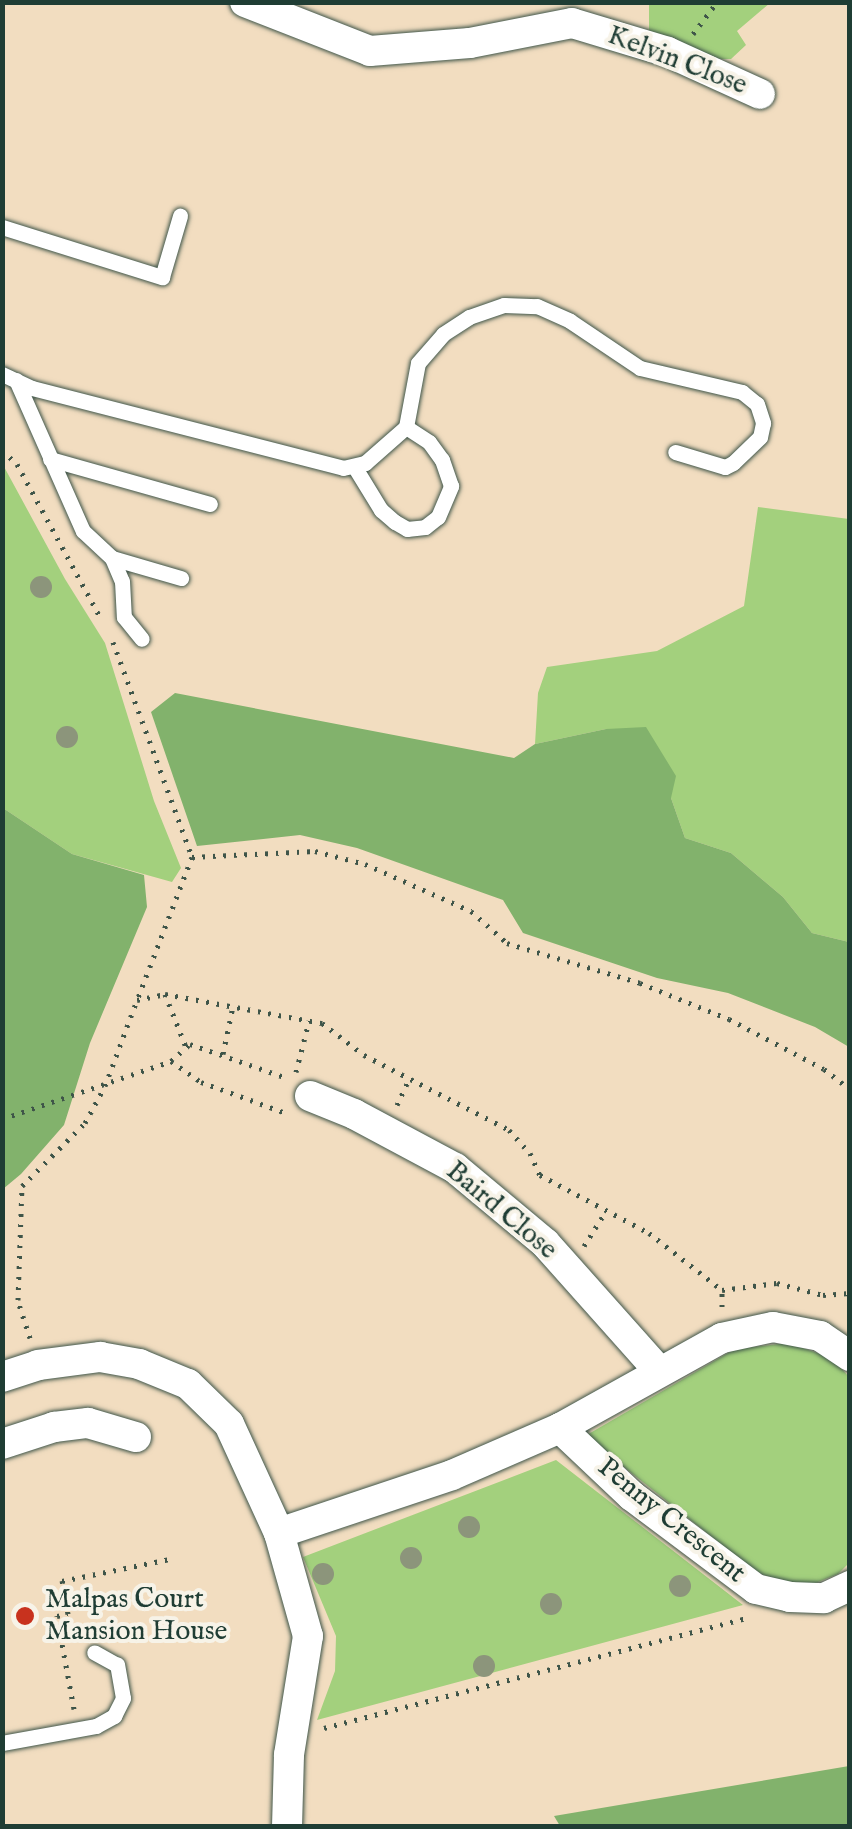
<!DOCTYPE html>
<html>
<head>
<meta charset="utf-8">
<style>
  body { margin:0 }
  #map { position:relative; width:852px; height:1829px; overflow:hidden; background:#f2ddc0; font-family:"IM FELL English",serif }
  div>[style] { position:absolute }
  [style*='--x'] { left:calc(var(--x)*1px); top:calc(var(--y)*1px); width:calc(var(--w)*1px); rotate:calc(var(--a)*1deg) }
  .green>* { inset:0; background:#a3d07d }
  .forest>* { inset:0; background:#82b26c }
  .path>* { height:5px; margin-top:-2.5px; transform-origin:0; background:repeating-linear-gradient(90deg,#3f5549 0 2.5px,transparent 0 10.5px) }
  .roads { filter:drop-shadow(0 0 2px #3f5549) drop-shadow(0 0 2px #3f5549) }
  .lane>* { height:15px; margin:-7.5px; padding:0 7.5px; transform-origin:7.5px; border-radius:7.5px; background:#fff }
  .street>* { height:30px; margin:-15px; padding:0 15px; transform-origin:15px; border-radius:15px; background:#fff }
  .trees>* { width:22px; height:22px; margin:-11px; border-radius:50%; background:#8c957b }
  .dots>* { width:28px; height:28px; translate:-50% -50%; box-sizing:border-box; border:5px solid #f7f3e8; border-radius:50% }
  span { translate:-50% -50%; white-space:nowrap; text-align:center; line-height:1.15; -webkit-text-stroke:8px #f7f3e8; paint-order:stroke }
  .street-label { font-size:28px; color:#1f3d34 }
  .poi-label { font-size:28px; color:#1f3d34 }
  .left { translate:0 -50%; text-align:left }
  .frame { position:absolute; inset:0; border:5px solid #1f3d34; pointer-events:none }
</style>
</head>
<body>
<div id="map">
  <div class="green">
    <i style="clip-path:polygon(649px 3px,770px 3px,737px 31px,746px 45px,731px 59px,716px 59px,649px 36px)"></i>
    <i style="clip-path:polygon(2px 463px,65px 579px,105px 643px,154px 801px,181px 868px,172px 882px,72px 854px,3px 808px)"></i>
    <i style="clip-path:polygon(758px 507px,849px 519px,849px 942px,812px 933px,783px 897px,731px 853px,685px 838px,671px 798px,606px 729px,535px 744px,538px 693px,547px 667px,657px 651px,744px 606px)"></i>
    <i style="clip-path:polygon(788px 1343px,832px 1358px,849px 1377px,849px 1563px,838px 1574px,813px 1584px,786px 1583px,756px 1572px,585px 1436px,735px 1349px)"></i>
    <i style="clip-path:polygon(556px 1460px,743px 1605px,317px 1720px,335px 1671px,336px 1636px,303px 1557px)"></i>
  </div>
  <div class="forest">
    <i style="clip-path:polygon(175px 693px,514px 758px,535px 744px,606px 729px,646px 727px,676px 776px,671px 798px,685px 838px,731px 853px,783px 897px,812px 933px,849px 942px,849px 1047px,815px 1027px,728px 993px,657px 978px,523px 933px,503px 900px,357px 848px,300px 835px,197px 846px,151px 712px)"></i>
    <i style="clip-path:polygon(3px 808px,72px 854px,144px 875px,147px 907px,90px 1043px,64px 1125px,21px 1174px,3px 1189px)"></i>
    <i style="clip-path:polygon(849px 1766px,849px 1826px,560px 1826px,554px 1816px)"></i>
  </div>
  <div class="path">
    <i style="--x:693;--y:34;--w:40;--a:-53"></i>
    <i style="--x:2;--y:450;--w:21;--a:43"></i>
    <i style="--x:17;--y:464;--w:176;--a:61.5"></i>
    <i style="--x:113;--y:642;--w:229;--a:69.8"></i>
    <i style="--x:192;--y:857;--w:153;--a:111"></i>
    <i style="--x:192;--y:857;--w:123;--a:-2.8"></i>
    <i style="--x:315;--y:851;--w:52;--a:14.6"></i>
    <i style="--x:365;--y:864;--w:116;--a:23.9"></i>
    <i style="--x:471;--y:911;--w:48;--a:41.6"></i>
    <i style="--x:507;--y:943;--w:139;--a:16.7"></i>
    <i style="--x:640;--y:983;--w:96;--a:22"></i>
    <i style="--x:729;--y:1019;--w:107;--a:27.8"></i>
    <i style="--x:824;--y:1069;--w:33;--a:38"></i>
    <i style="--x:165;--y:994;--w:57;--a:68.4"></i>
    <i style="--x:223;--y:1054;--w:49;--a:-78.2"></i>
    <i style="--x:171;--y:1061;--w:37;--a:35"></i>
    <i style="--x:201;--y:1082;--w:90;--a:20"></i>
    <i style="--x:296;--y:1072;--w:53;--a:-75.7"></i>
    <i style="--x:397;--y:1105;--w:29;--a:-65"></i>
    <i style="--x:2;--y:1119;--w:179;--a:-18.9"></i>
    <i style="--x:171;--y:1061;--w:25;--a:-42"></i>
    <i style="--x:190;--y:1044;--w:103;--a:19.3"></i>
    <i style="--x:584;--y:1246;--w:41;--a:-57.8"></i>
    <i style="--x:722;--y:1307;--w:17;--a:-90"></i>
    <i style="--x:722;--y:1290;--w:55;--a:-7.3"></i>
    <i style="--x:777;--y:1283;--w:48;--a:14.6"></i>
    <i style="--x:823;--y:1295;--w:27;--a:-4"></i>
    <i style="--x:30;--y:1338;--w:40;--a:-108"></i>
    <i style="--x:18;--y:1300;--w:114;--a:-88"></i>
    <i style="--x:22;--y:1186;--w:89;--a:-45"></i>
    <i style="--x:85;--y:1123;--w:42;--a:-61.6"></i>
    <i style="--x:105;--y:1086;--w:92;--a:-69.6"></i>
    <i style="--x:137;--y:1000;--w:29;--a:-12"></i>
    <i style="--x:165;--y:994;--w:160;--a:10.5"></i>
    <i style="--x:322;--y:1023;--w:53;--a:37.3"></i>
    <i style="--x:364;--y:1055;--w:163;--a:27.3"></i>
    <i style="--x:509;--y:1130;--w:31;--a:48"></i>
    <i style="--x:530;--y:1153;--w:24;--a:66"></i>
    <i style="--x:540;--y:1175;--w:123;--a:28"></i>
    <i style="--x:649;--y:1233;--w:93;--a:38"></i>
    <i style="--x:74;--y:1709;--w:95;--a:-100.4"></i>
    <i style="--x:57;--y:1616;--w:11;--a:-10"></i>
    <i style="--x:68;--y:1614;--w:34;--a:-100"></i>
    <i style="--x:62;--y:1581;--w:115;--a:-11.5"></i>
    <i style="--x:324;--y:1728;--w:439;--a:-14.6"></i>
    <i style="--x:120;--y:1826;--w:28;--a:0"></i>
  </div>
  <div class="roads">
    <div class="lane">
      <i style="--x:2;--y:227;--w:168;--a:17.4"></i>
      <i style="--x:162;--y:277;--w:64;--a:-73.6"></i>
      <i style="--x:2;--y:374;--w:33;--a:25"></i>
      <i style="--x:32;--y:388;--w:321;--a:14.4"></i>
      <i style="--x:343;--y:468;--w:23;--a:-13"></i>
      <i style="--x:365;--y:463;--w:55;--a:-41.3"></i>
      <i style="--x:406;--y:427;--w:65;--a:-79.4"></i>
      <i style="--x:418;--y:363;--w:38;--a:-49"></i>
      <i style="--x:443;--y:334;--w:31;--a:-33"></i>
      <i style="--x:469;--y:317;--w:37;--a:-19"></i>
      <i style="--x:504;--y:305;--w:33;--a:2"></i>
      <i style="--x:537;--y:306;--w:36;--a:24"></i>
      <i style="--x:570;--y:321;--w:84;--a:33.9"></i>
      <i style="--x:640;--y:368;--w:105;--a:13.2"></i>
      <i style="--x:742;--y:392;--w:19;--a:39"></i>
      <i style="--x:757;--y:404;--w:20;--a:72"></i>
      <i style="--x:763;--y:423;--w:14;--a:102"></i>
      <i style="--x:760;--y:437;--w:37;--a:136"></i>
      <i style="--x:733;--y:463;--w:9;--a:153"></i>
      <i style="--x:725;--y:467;--w:52;--a:-163.3"></i>
      <i style="--x:16;--y:380;--w:165;--a:66.1"></i>
      <i style="--x:83;--y:531;--w:40;--a:43"></i>
      <i style="--x:112;--y:558;--w:72;--a:16.2"></i>
      <i style="--x:50;--y:459;--w:166;--a:15.7"></i>
      <i style="--x:354;--y:466;--w:52;--a:58.5"></i>
      <i style="--x:381;--y:510;--w:18;--a:41"></i>
      <i style="--x:395;--y:522;--w:14;--a:30"></i>
      <i style="--x:407;--y:529;--w:18;--a:-6"></i>
      <i style="--x:425;--y:527;--w:16;--a:-38"></i>
      <i style="--x:438;--y:517;--w:34;--a:-67"></i>
      <i style="--x:451;--y:486;--w:28;--a:-109"></i>
      <i style="--x:442;--y:460;--w:22;--a:-126"></i>
      <i style="--x:429;--y:442;--w:27;--a:-147"></i>
      <i style="--x:112;--y:558;--w:25;--a:67"></i>
      <i style="--x:122;--y:581;--w:36;--a:87"></i>
      <i style="--x:124;--y:617;--w:28;--a:51"></i>
      <i style="--x:2;--y:1743;--w:96;--a:-10.3"></i>
      <i style="--x:96;--y:1726;--w:21;--a:-29"></i>
      <i style="--x:114;--y:1716;--w:20;--a:-63"></i>
      <i style="--x:123;--y:1698;--w:34;--a:-100"></i>
      <i style="--x:117;--y:1665;--w:26;--a:-151"></i>
    </div>
    <div class="street">
      <i style="--x:245;--y:2;--w:134;--a:21.4"></i>
      <i style="--x:370;--y:51;--w:100;--a:-4.6"></i>
      <i style="--x:470;--y:43;--w:104;--a:-11.1"></i>
      <i style="--x:572;--y:23;--w:100;--a:16.8"></i>
      <i style="--x:668;--y:52;--w:101;--a:24.5"></i>
      <i style="--x:310;--y:1096;--w:48;--a:22.2"></i>
      <i style="--x:354;--y:1114;--w:115;--a:28.1"></i>
      <i style="--x:455;--y:1168;--w:117;--a:39.8"></i>
      <i style="--x:545;--y:1243;--w:171;--a:48.3"></i>
      <i style="--x:2;--y:1377;--w:38;--a:-18"></i>
      <i style="--x:38;--y:1365;--w:63;--a:-7.4"></i>
      <i style="--x:100;--y:1357;--w:40;--a:10"></i>
      <i style="--x:139;--y:1364;--w:53;--a:22.2"></i>
      <i style="--x:188;--y:1384;--w:57;--a:44.3"></i>
      <i style="--x:229;--y:1424;--w:120;--a:65.4"></i>
      <i style="--x:279;--y:1533;--w:107;--a:74.3"></i>
      <i style="--x:308;--y:1636;--w:121;--a:99.1"></i>
      <i style="--x:289;--y:1755;--w:71;--a:91.6"></i>
      <i style="--x:560;--y:1428;--w:99;--a:43.4"></i>
      <i style="--x:632;--y:1496;--w:155;--a:36.9"></i>
      <i style="--x:756;--y:1589;--w:35;--a:13"></i>
      <i style="--x:790;--y:1597;--w:34;--a:2"></i>
      <i style="--x:824;--y:1598;--w:29;--a:-25"></i>
      <i style="--x:2;--y:1444;--w:55;--a:-18.1"></i>
      <i style="--x:54;--y:1427;--w:34;--a:-7"></i>
      <i style="--x:88;--y:1423;--w:50;--a:16.3"></i>
      <i style="--x:279;--y:1533;--w:182;--a:-18.5"></i>
      <i style="--x:452;--y:1475;--w:118;--a:-23.5"></i>
      <i style="--x:560;--y:1428;--w:185;--a:-29.1"></i>
      <i style="--x:722;--y:1338;--w:52;--a:-12.2"></i>
      <i style="--x:773;--y:1327;--w:48;--a:10.8"></i>
      <i style="--x:820;--y:1336;--w:36;--a:34"></i>
    </div>
  </div>
  <div class="trees">
    <i style="left:41px;top:587px"></i>
    <i style="left:67px;top:737px"></i>
    <i style="left:469px;top:1527px"></i>
    <i style="left:411px;top:1558px"></i>
    <i style="left:323px;top:1574px"></i>
    <i style="left:680px;top:1586px"></i>
    <i style="left:551px;top:1604px"></i>
    <i style="left:484px;top:1666px"></i>
  </div>
  <div class="dots">
    <i style="left:25px;top:1616px;background:#c8321e"></i>
  </div>
  <div class="street-label">
    <span style="left:677px;top:61px;rotate:21deg">Kelvin Close</span>
    <span style="left:501px;top:1211px;rotate:40deg">Baird Close</span>
    <span style="left:671px;top:1521px;rotate:39deg">Penny Crescent</span>
  </div>
  <div class="poi-label">
    <span class="left" style="left:45px;top:1616px">Malpas Court<br>Mansion House</span>
  </div>
  <div class="frame"></div>
</div>
</body>
</html>
